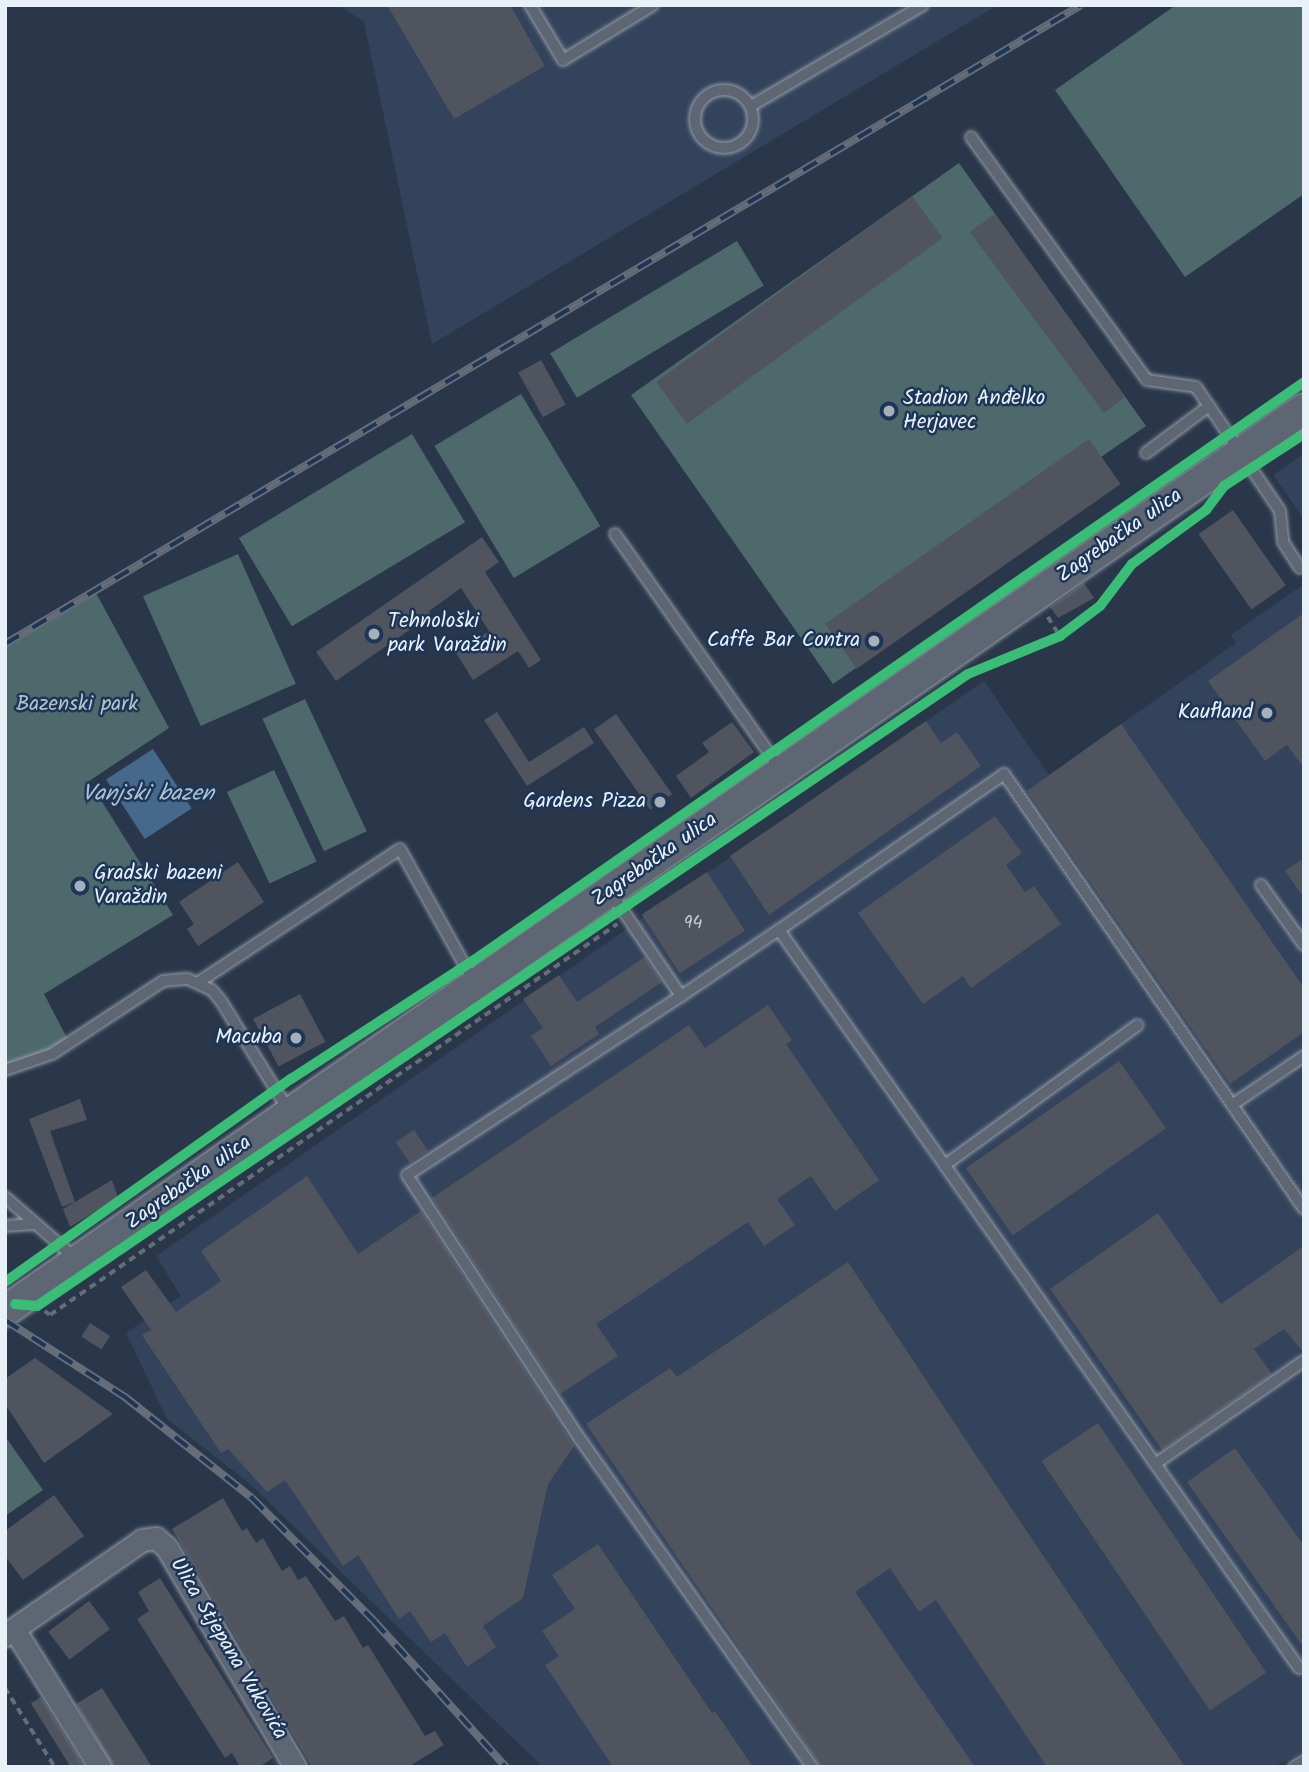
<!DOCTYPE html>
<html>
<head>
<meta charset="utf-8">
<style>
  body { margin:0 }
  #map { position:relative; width:1309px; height:1772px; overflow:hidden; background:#2a374a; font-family:Kalam,sans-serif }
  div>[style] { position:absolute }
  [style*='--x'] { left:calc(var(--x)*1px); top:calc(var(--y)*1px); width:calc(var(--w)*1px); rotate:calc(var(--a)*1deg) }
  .built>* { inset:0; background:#33435c }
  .green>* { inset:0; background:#4d696b; transform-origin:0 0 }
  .water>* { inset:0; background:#46688a; transform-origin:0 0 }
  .building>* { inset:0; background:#4f545f; transform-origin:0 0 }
  .path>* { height:3.5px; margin-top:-1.75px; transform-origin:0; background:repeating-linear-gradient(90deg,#656d78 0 7px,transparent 0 12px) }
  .roads { filter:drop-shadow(0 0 2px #959da7) drop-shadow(0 0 2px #959da7) }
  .service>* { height:10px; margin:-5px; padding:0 5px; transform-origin:5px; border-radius:5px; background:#5d6672 }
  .service>.ring { margin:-5px; padding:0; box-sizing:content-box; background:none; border:10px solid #5d6672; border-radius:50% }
  .minor>* { height:21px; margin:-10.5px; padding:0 10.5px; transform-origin:10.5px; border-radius:10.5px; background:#5d6672 }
  .secondary>* { height:30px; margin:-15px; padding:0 15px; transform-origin:15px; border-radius:15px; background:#5d6672 }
  .rail>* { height:8px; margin-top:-4px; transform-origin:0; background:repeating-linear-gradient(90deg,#1d3557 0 16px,#656d78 0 32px); box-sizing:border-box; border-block:2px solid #656d78 }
  .cycleway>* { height:10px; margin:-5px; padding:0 5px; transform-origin:5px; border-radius:5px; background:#3abd76 }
  .dots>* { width:19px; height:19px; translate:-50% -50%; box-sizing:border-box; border:4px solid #1d3557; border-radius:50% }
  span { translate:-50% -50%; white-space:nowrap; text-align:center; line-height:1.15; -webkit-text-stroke:5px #1d3557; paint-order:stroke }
  .number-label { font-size:18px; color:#c2cad2 }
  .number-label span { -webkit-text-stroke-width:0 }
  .poi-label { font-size:21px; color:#e8f1f8 }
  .left { translate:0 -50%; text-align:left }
  .right { translate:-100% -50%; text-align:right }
  .street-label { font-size:21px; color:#e8f1f8 }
  .park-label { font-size:21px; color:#b4c4c8 }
  .water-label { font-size:23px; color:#b0c3d4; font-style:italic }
  .frame { position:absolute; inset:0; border:7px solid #e8f1f8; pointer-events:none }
</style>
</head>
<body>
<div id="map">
  <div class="built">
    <i style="clip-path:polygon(339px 5px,998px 5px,432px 344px,364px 22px)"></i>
    <i style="clip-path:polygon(1304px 454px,1304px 519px,1273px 475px)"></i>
    <i style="clip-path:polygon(1304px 584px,1304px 1751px,1273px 1767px,543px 1767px,250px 1484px,167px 1419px,126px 1333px,181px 1296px,156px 1256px,984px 681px,1049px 775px,1236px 643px,1231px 635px)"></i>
  </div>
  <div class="green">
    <i style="clip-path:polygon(1176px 5px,1304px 5px,1304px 194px,1185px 277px,1055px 90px)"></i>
    <i style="clip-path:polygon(959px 163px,1146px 426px,1101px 457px,1120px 484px,833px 684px,631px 395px)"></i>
    <i style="left:737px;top:241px;width:52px;height:218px;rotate:59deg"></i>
    <i style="left:521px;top:394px;width:154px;height:101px;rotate:59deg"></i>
    <i style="left:412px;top:434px;width:103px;height:202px;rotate:59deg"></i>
    <i style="left:238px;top:554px;width:142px;height:104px;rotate:66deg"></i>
    <i style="clip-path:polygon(95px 591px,169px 728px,89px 781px,173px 915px,44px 994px,69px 1042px,5px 1070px,5px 644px)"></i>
    <i style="left:305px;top:699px;width:146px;height:47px;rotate:65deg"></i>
    <i style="left:274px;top:770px;width:101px;height:52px;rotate:65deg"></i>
    <i style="clip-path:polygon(7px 1439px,43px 1490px,5px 1516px,5px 1440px)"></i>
  </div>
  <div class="water">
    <i style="left:153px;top:749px;width:71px;height:56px;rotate:57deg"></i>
  </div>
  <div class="building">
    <i style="clip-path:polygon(387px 5px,510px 5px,545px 66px,454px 119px)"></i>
    <i style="left:912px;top:196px;width:52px;height:316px;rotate:54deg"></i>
    <i style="clip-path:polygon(995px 214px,1125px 397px,1104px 413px,970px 232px)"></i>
    <i style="left:541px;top:360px;width:51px;height:26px;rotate:61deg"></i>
    <i style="left:1089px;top:439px;width:55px;height:322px;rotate:55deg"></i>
    <i style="left:1233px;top:510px;width:92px;height:42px;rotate:55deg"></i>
    <i style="clip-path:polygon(482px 537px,499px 562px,485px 572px,541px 660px,529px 668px,518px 651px,473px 680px,456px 653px,489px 631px,461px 588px,429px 611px,431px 615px,336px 681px,316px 652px)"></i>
    <i style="clip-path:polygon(1084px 583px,1094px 598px,1058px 618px,1050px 607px)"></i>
    <i style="clip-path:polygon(1304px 613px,1304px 768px,1287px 745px,1265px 761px,1208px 681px)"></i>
    <i style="clip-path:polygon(497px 712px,529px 762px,584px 727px,594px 743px,527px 786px,484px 720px)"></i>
    <i style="left:616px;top:714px;width:98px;height:27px;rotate:55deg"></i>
    <i style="clip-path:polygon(926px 721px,941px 743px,957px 732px,981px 766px,769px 915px,730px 856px)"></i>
    <i style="clip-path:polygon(732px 722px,754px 752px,691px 798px,676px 776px,709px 752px,702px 743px)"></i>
    <i style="clip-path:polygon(1121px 724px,1304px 988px,1304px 1032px,1230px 1084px,1027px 791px)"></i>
    <i style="clip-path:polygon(995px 816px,1022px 853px,1006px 865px,1025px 892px,1034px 886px,1061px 924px,971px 988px,963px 976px,923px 1004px,858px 913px)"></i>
    <i style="clip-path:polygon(1304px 858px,1304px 898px,1285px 871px)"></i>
    <i style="clip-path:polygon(238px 862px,264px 902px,198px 946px,187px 929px,194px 924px,179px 902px)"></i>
    <i style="left:707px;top:872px;width:70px;height:78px;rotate:57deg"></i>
    <i style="clip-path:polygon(645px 957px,662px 982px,595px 1027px,599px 1034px,551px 1066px,531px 1036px,543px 1028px,523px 999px,559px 975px,577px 1002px)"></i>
    <i style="left:300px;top:994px;width:54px;height:53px;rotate:62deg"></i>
    <i style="clip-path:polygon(768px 1005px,792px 1040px,786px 1044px,879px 1180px,835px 1211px,811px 1176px,777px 1199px,795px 1225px,764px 1246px,748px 1222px,596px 1324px,618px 1356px,560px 1394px,432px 1198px,689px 1025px,705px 1048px)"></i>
    <i style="left:1119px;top:1061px;width:82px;height:187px;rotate:55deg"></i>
    <i style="clip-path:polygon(80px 1099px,87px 1120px,50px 1131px,75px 1202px,62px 1207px,29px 1119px)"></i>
    <i style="left:414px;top:1130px;width:25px;height:22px;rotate:56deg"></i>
    <i style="clip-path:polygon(307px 1176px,358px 1254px,421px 1211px,574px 1446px,548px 1484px,523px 1598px,483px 1626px,496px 1647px,467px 1667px,445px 1633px,431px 1642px,410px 1611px,399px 1619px,358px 1555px,343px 1566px,285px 1480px,267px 1492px,228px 1449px,221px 1453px,142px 1335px,151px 1330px,121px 1287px,146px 1270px,176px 1312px,221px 1281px,201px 1251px)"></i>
    <i style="clip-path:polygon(112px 1180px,118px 1198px,70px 1227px,63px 1209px)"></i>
    <i style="clip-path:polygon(1158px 1213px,1221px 1304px,1304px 1246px,1304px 1353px,1284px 1329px,1254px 1349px,1272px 1374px,1162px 1450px,1050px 1289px)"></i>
    <i style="clip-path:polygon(848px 1262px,973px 1451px,1185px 1767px,1047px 1767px,936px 1600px,919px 1612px,890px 1568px,855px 1592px,975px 1767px,821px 1767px,586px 1424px,670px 1368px,677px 1377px)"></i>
    <i style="left:90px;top:1323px;width:24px;height:16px;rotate:33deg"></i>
    <i style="clip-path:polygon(35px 1358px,113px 1414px,44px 1463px,5px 1404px,5px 1379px)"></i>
    <i style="left:1098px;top:1423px;width:301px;height:68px;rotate:56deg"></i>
    <i style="clip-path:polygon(1235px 1448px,1304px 1546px,1304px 1648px,1187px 1482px)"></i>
    <i style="clip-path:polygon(54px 1495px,84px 1536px,23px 1580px,5px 1556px,5px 1531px)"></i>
    <i style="clip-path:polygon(223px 1498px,242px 1531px,247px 1528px,256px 1543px,263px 1538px,282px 1571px,290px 1566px,298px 1580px,306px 1576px,335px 1621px,344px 1616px,363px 1648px,368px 1645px,425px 1736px,435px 1731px,444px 1745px,408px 1767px,312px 1767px,172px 1529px)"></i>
    <i style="clip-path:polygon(598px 1544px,712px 1713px,715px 1711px,753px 1767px,613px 1767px,545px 1665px,559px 1656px,542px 1631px,575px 1609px,552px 1575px)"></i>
    <i style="clip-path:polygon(160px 1578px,273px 1758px,259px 1767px,240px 1767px,232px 1753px,225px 1758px,137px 1619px,149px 1611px,138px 1592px)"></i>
    <i style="left:89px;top:1601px;width:35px;height:51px;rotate:53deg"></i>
    <i style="clip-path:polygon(102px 1688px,152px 1767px,113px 1767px,76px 1704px)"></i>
    <i style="left:41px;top:1697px;width:82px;height:12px;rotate:58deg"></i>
  </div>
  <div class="path">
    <i style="--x:1048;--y:617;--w:22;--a:58"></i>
    <i style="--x:45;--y:1311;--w:6;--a:39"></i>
    <i style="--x:50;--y:1315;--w:689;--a:-34.59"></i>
    <i style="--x:5;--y:1688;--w:93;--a:57.7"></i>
  </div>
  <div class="roads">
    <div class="service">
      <i style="--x:530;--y:5;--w:64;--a:59"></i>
      <i style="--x:563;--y:60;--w:105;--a:-31.4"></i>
      <i class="ring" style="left:695px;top:90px;width:48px;height:48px"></i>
      <i style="--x:751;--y:106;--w:199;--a:-30.4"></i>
      <i style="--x:971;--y:137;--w:300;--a:54.1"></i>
      <i style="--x:1147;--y:380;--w:49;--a:8.1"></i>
      <i style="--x:1196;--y:387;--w:23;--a:56"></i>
      <i style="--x:1146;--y:453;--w:79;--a:-36.7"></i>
      <i style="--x:1209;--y:406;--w:127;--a:55.9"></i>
      <i style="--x:1280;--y:511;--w:31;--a:84"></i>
      <i style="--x:1283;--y:542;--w:31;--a:57"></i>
      <i style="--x:615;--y:534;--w:287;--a:54.9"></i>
      <i style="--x:1261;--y:885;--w:74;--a:54.4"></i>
      <i style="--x:611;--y:893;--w:125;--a:55.8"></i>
      <i style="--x:681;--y:996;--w:327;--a:146.8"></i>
      <i style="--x:407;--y:1175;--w:316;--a:56.8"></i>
      <i style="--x:580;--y:1439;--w:402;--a:54.7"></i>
      <i style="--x:779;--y:930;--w:274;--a:-34.7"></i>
      <i style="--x:1004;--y:774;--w:528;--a:55.41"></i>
      <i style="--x:199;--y:982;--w:241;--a:-33.5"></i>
      <i style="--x:400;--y:849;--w:152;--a:60.9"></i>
      <i style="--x:681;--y:996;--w:118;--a:-34"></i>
      <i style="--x:779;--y:930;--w:903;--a:54.83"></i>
      <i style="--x:5;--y:1070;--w:50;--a:-18.8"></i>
      <i style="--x:52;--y:1054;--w:133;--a:-33.3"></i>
      <i style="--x:163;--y:981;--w:25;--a:-5"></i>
      <i style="--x:188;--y:979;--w:26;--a:25"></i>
      <i style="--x:212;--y:990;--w:14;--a:51"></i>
      <i style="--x:221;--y:1001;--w:129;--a:58.3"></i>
      <i style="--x:1232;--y:1105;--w:87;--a:-34.2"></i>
      <i style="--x:945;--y:1165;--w:238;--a:-36"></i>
      <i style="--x:5;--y:1197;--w:93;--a:41.1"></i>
      <i style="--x:5;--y:1226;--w:29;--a:-4"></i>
      <i style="--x:1155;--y:1464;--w:181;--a:-34.7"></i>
      <i style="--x:1294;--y:1767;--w:12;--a:-31"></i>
    </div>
    <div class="minor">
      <i style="--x:14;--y:1629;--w:163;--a:58.1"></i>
      <i style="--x:5;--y:1635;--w:167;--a:-34.7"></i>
      <i style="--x:142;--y:1540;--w:14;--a:-8"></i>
      <i style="--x:156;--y:1538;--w:15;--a:42"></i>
      <i style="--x:167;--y:1548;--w:254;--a:59.7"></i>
    </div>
    <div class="secondary">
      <i style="--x:5;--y:1311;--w:1581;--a:-34.78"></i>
    </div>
  </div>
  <div class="rail">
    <i style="--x:5;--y:644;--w:1251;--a:-30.7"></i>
    <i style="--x:5;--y:1320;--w:143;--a:32.7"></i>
    <i style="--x:125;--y:1397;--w:162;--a:38.5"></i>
    <i style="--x:252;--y:1498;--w:173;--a:45.2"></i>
    <i style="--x:374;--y:1621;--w:197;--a:47.9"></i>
  </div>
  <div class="cycleway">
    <i style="--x:5;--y:1282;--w:351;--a:-35.4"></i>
    <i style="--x:291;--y:1079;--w:218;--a:-33"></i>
    <i style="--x:474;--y:960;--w:1011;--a:-34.85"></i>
    <i style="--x:15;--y:1304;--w:22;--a:5"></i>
    <i style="--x:37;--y:1306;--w:1125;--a:-34.17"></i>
    <i style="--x:968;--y:674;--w:100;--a:-22.4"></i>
    <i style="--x:1060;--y:636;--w:50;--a:-36.9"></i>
    <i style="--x:1100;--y:606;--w:53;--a:-52.7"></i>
    <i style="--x:1132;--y:564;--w:92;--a:-36.1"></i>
    <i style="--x:1206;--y:510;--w:30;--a:-53"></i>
    <i style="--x:1224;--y:486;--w:95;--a:-33"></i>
  </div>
  <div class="dots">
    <i style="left:889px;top:411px;background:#a6b0bb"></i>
    <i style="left:374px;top:634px;background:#a6b0bb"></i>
    <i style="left:874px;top:641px;background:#a6b0bb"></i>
    <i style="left:1267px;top:713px;background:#a6b0bb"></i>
    <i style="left:660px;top:802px;background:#a6b0bb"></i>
    <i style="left:80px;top:886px;background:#a6b0bb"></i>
    <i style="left:296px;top:1038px;background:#a6b0bb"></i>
  </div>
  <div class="number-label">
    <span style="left:693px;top:924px">94</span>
  </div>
  <div class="poi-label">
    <span class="left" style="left:903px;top:411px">Stadion Anđelko<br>Herjavec</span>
    <span class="left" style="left:388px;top:634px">Tehnološki<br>park Varaždin</span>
    <span class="right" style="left:860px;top:641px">Caffe Bar Contra</span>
    <span class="right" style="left:1253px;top:713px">Kaufland</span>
    <span class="right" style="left:646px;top:802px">Gardens Pizza</span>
    <span class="left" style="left:94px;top:886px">Gradski bazeni<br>Varaždin</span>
    <span class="right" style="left:282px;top:1038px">Macuba</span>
  </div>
  <div class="street-label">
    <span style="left:1120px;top:536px;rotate:-35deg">Zagrebačka ulica</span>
    <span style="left:655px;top:860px;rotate:-35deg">Zagrebačka ulica</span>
    <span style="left:189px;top:1183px;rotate:-35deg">Zagrebačka ulica</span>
    <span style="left:228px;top:1649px;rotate:59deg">Ulica Stjepana Vukovića</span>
  </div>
  <div class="park-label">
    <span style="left:77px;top:705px">Bazenski park</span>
  </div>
  <div class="water-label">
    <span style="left:148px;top:794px">Vanjski bazen</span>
  </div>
  <div class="frame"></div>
</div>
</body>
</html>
